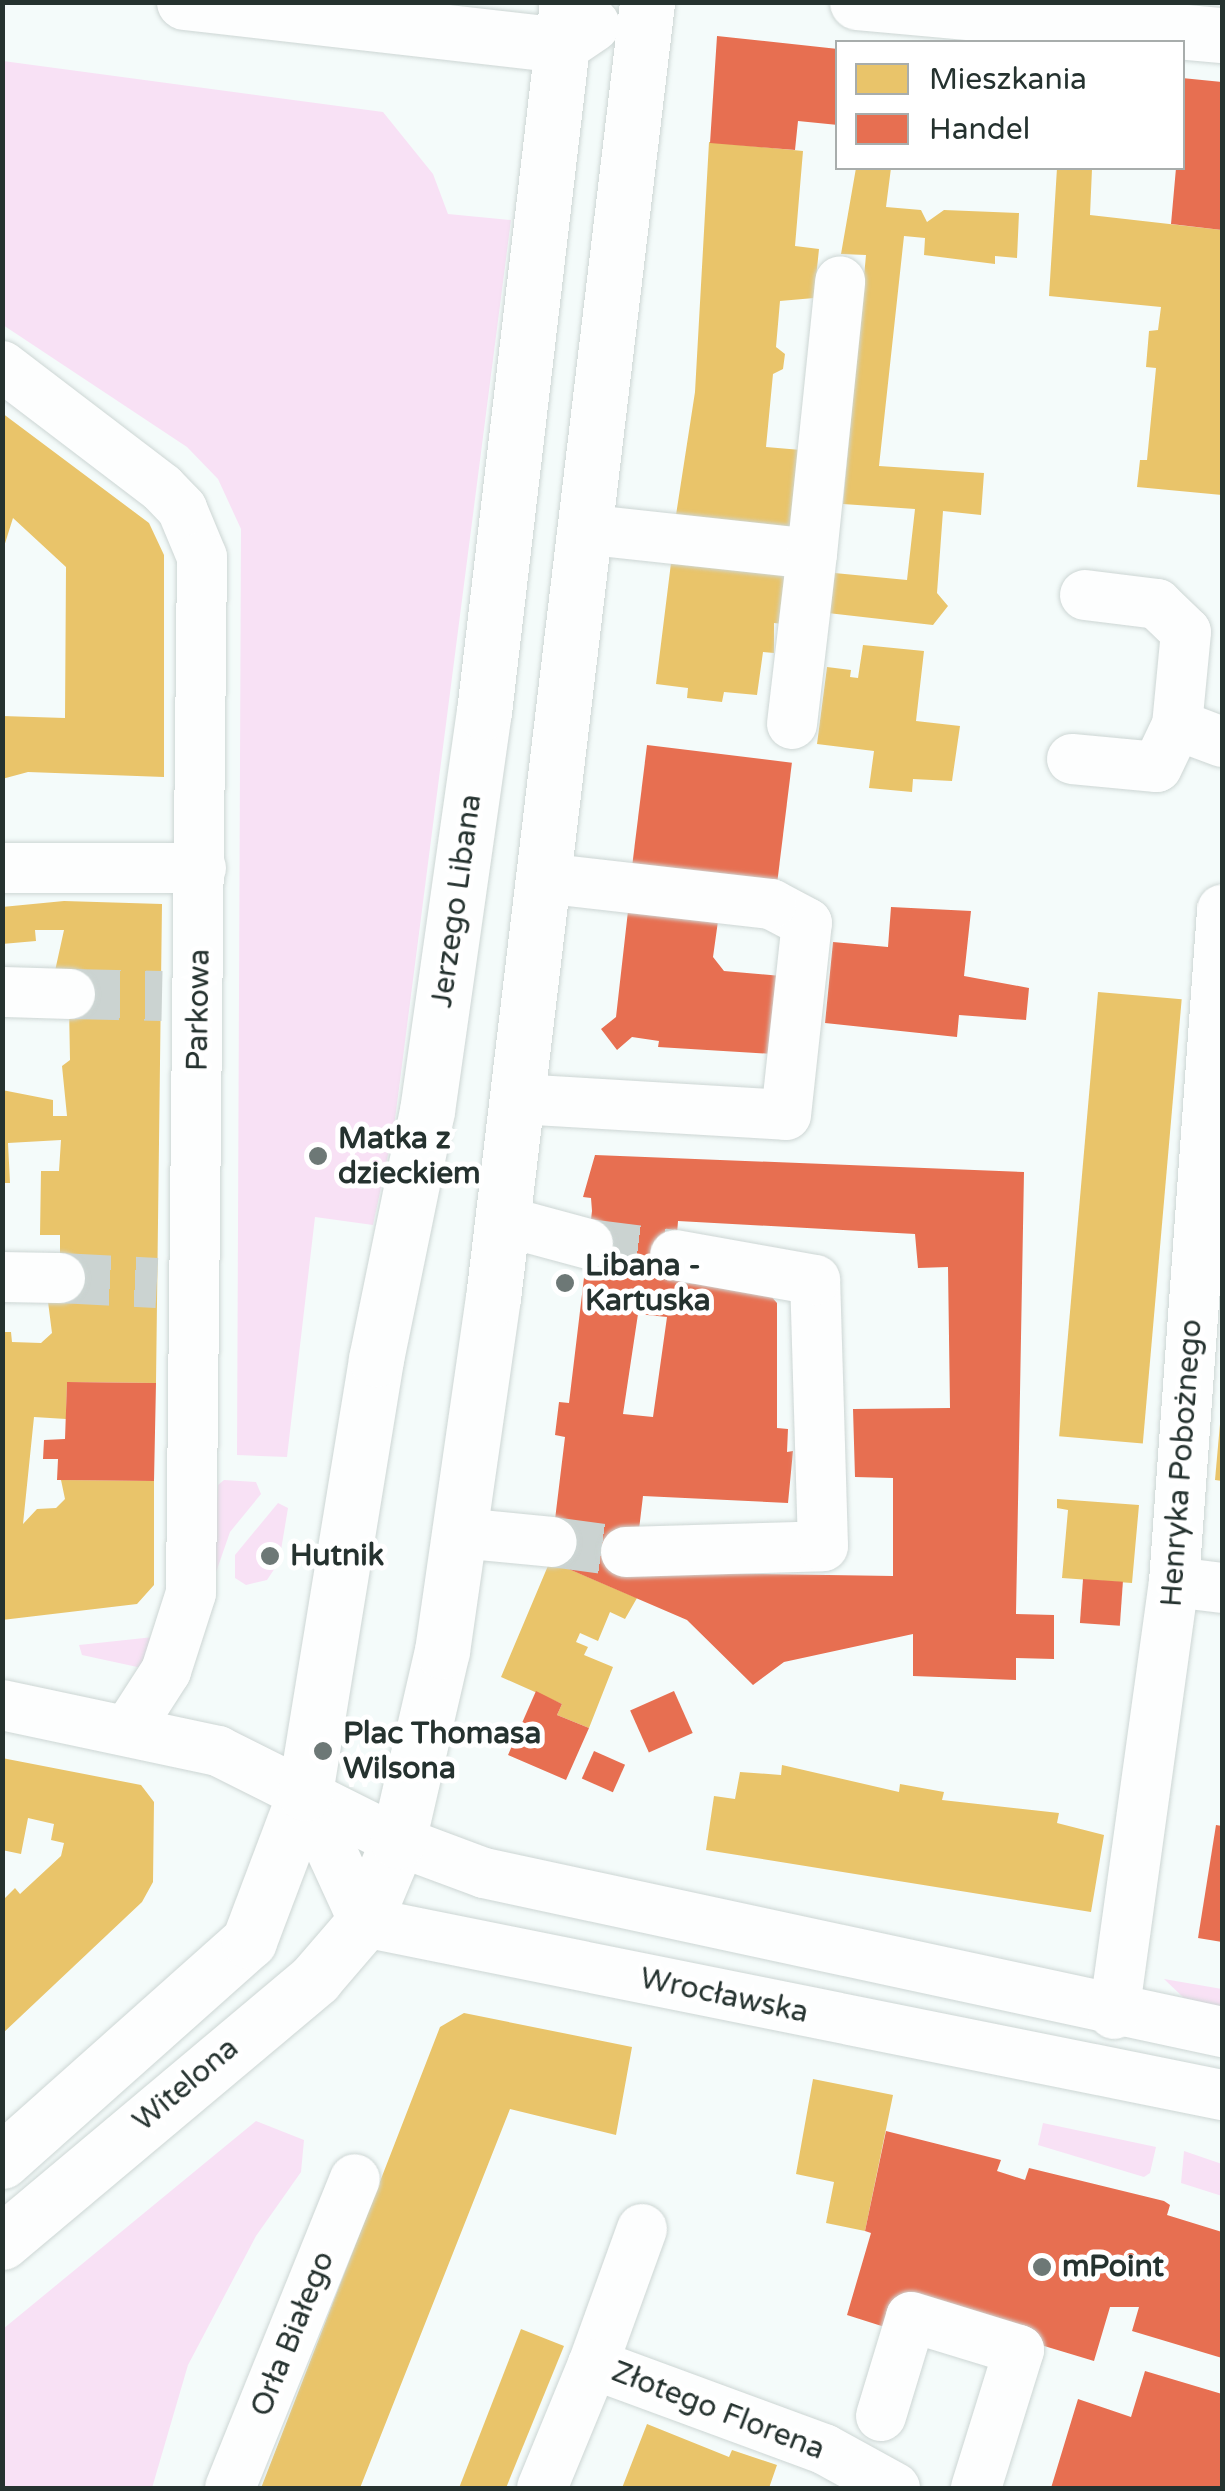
<!DOCTYPE html>
<html>
<head>
<meta charset="utf-8">
<style>
  body { margin:0 }
  #map { position:relative; width:1225px; height:2491px; overflow:hidden; background:#f4fbfa; font-family:"Varela Round",sans-serif }
  div>[style] { position:absolute }
  [style*='--x'] { left:calc(var(--x)*1px); top:calc(var(--y)*1px); width:calc(var(--w)*1px); rotate:calc(var(--a)*1deg) }
  .green>* { inset:0; background:#f8e1f5 }
  .homes>* { inset:0; background:#e9c46a; transform-origin:0 0 }
  .shops>* { inset:0; background:#e76f51; transform-origin:0 0 }
  .minor-tunnel>* { height:50px; margin-top:-25px; transform-origin:0; background:repeating-linear-gradient(90deg,#cbd3d1 0 50px,transparent 0 75px) }
  .roads { filter:drop-shadow(0 0 2px #cdd6d4) drop-shadow(0 0 2px #cdd6d4) }
  .minor>* { height:50px; margin:-25px; padding:0 25px; transform-origin:25px; border-radius:25px; background:#fdfefe }
  .major>* { height:55px; margin:-27.5px; padding:0 27.5px; transform-origin:27.5px; border-radius:27.5px; background:#fdfefe }
  .dots>* { width:28px; height:28px; translate:-50% -50%; box-sizing:border-box; border:5px solid #fff; border-radius:50% }
  span { translate:-50% -50%; white-space:nowrap; text-align:center; line-height:1.15; -webkit-text-stroke:10px #fff; paint-order:stroke }
  .street-label { font-size:30px; color:#25322f }
  .poi-label { font-size:30px; color:#25322f; font-weight:700 }
  .left { translate:0 -50%; text-align:left }
  .frame { position:absolute; inset:0; border:5px solid #25322f; pointer-events:none }
  .legend { position:absolute; left:835px; top:40px; width:350px; height:130px; box-sizing:border-box; background:#fff; border:2px solid #a8adac; margin:0; padding:12px 18px; list-style:none; font-size:30px; color:#25322f }
  .legend li { display:flex; align-items:center; gap:20px; height:50px }
  .legend b { width:50px; border:2px solid #a8adac }
</style>
</head>
<body>
<div id="map">
  <div class="green">
    <i style="clip-path:polygon(3px 61px,383px 112px,433px 174px,448px 214px,511px 220px,394px 1127px,373px 1225px,315px 1217px,287px 1457px,237px 1455px,241px 529px,218px 479px,187px 447px,3px 325px)"></i>
    <i style="clip-path:polygon(224px 1480px,256px 1482px,261px 1494px,230px 1532px,213px 1581px,218px 1485px)"></i>
    <i style="clip-path:polygon(278px 1503px,288px 1508px,279px 1562px,267px 1580px,246px 1585px,235px 1578px,235px 1555px)"></i>
    <i style="clip-path:polygon(163px 1636px,142px 1668px,82px 1655px,79px 1645px)"></i>
    <i style="clip-path:polygon(1164px 1979px,1222px 1989px,1222px 2007px,1184px 1998px)"></i>
    <i style="clip-path:polygon(256px 2121px,304px 2140px,301px 2172px,256px 2236px,188px 2365px,152px 2488px,3px 2488px,3px 2329px)"></i>
    <i style="clip-path:polygon(1043px 2123px,1156px 2147px,1150px 2173px,1144px 2177px,1038px 2145px)"></i>
    <i style="clip-path:polygon(1184px 2151px,1222px 2164px,1222px 2196px,1181px 2183px)"></i>
  </div>
  <div class="homes">
    <i style="clip-path:polygon(709px 142px,803px 151px,795px 246px,819px 249px,814px 298px,780px 301px,776px 347px,785px 354px,783px 369px,773px 374px,766px 447px,801px 450px,796px 528px,676px 515px,695px 392px)"></i>
    <i style="clip-path:polygon(856px 168px,891px 168px,886px 207px,921px 210px,927px 222px,944px 210px,1019px 213px,1017px 258px,995px 256px,995px 264px,924px 255px,925px 238px,904px 236px,879px 466px,984px 473px,981px 515px,943px 511px,937px 593px,948px 606px,933px 625px,819px 612px,824px 572px,907px 580px,915px 509px,843px 504px,866px 255px,841px 254px)"></i>
    <i style="clip-path:polygon(1057px 168px,1092px 169px,1090px 215px,1222px 230px,1222px 495px,1137px 487px,1140px 460px,1147px 460px,1156px 368px,1146px 367px,1149px 331px,1158px 330px,1161px 307px,1049px 296px)"></i>
    <i style="clip-path:polygon(2px 413px,149px 523px,164px 555px,164px 777px,28px 772px,2px 779px,2px 716px,65px 718px,66px 567px,13px 518px,2px 553px)"></i>
    <i style="clip-path:polygon(672px 555px,792px 570px,784px 624px,774px 623px,774px 653px,763px 652px,757px 695px,724px 692px,722px 702px,687px 698px,688px 688px,656px 684px)"></i>
    <i style="clip-path:polygon(863px 645px,924px 651px,916px 721px,960px 726px,952px 781px,913px 779px,912px 792px,869px 788px,874px 751px,817px 744px,827px 667px,851px 670px,850px 677px,858px 678px)"></i>
    <i style="clip-path:polygon(64px 901px,162px 904px,156px 1383px,67px 1382px,66px 1419px,34px 1417px,23px 1524px,37px 1509px,56px 1508px,65px 1499px,61px 1480px,154px 1481px,154px 1585px,137px 1604px,2px 1620px,2px 1332px,11px 1332px,12px 1342px,41px 1343px,52px 1333px,46px 1286px,60px 1285px,60px 1235px,40px 1235px,41px 1171px,59px 1171px,61px 1140px,8px 1143px,10px 1183px,2px 1183px,2px 1090px,53px 1100px,53px 1116px,67px 1116px,62px 1066px,70px 1060px,69px 1006px,53px 980px,64px 930px,35px 930px,36px 941px,2px 944px,2px 907px)"></i>
    <i style="left:1098px;top:992px;width:84px;height:446px;rotate:5deg"></i>
    <i style="clip-path:polygon(1220px 1424px,1222px 1424px,1222px 1481px,1215px 1480px)"></i>
    <i style="clip-path:polygon(1057px 1499px,1139px 1505px,1132px 1583px,1062px 1578px,1068px 1510px,1057px 1508px)"></i>
    <i style="clip-path:polygon(550px 1561px,637px 1598px,625px 1619px,610px 1612px,598px 1641px,580px 1633px,576px 1642px,588px 1647px,584px 1655px,613px 1667px,589px 1728px,557px 1715px,562px 1704px,501px 1677px)"></i>
    <i style="clip-path:polygon(2px 1758px,141px 1785px,154px 1802px,153px 1882px,142px 1902px,2px 2034px,2px 1901px,15px 1888px,20px 1894px,61px 1856px,64px 1843px,51px 1840px,54px 1824px,28px 1818px,21px 1854px,2px 1850px)"></i>
    <i style="clip-path:polygon(782px 1765px,899px 1792px,900px 1784px,944px 1792px,942px 1800px,1059px 1813px,1057px 1823px,1104px 1835px,1091px 1912px,706px 1850px,714px 1796px,735px 1799px,740px 1772px,781px 1775px)"></i>
    <i style="clip-path:polygon(464px 2013px,632px 2047px,616px 2135px,510px 2109px,360px 2488px,261px 2488px,440px 2027px)"></i>
    <i style="clip-path:polygon(813px 2079px,893px 2095px,865px 2231px,826px 2223px,834px 2182px,796px 2174px)"></i>
    <i style="clip-path:polygon(521px 2329px,564px 2346px,506px 2488px,459px 2488px)"></i>
    <i style="clip-path:polygon(647px 2424px,729px 2457px,732px 2450px,777px 2465px,769px 2488px,622px 2488px)"></i>
  </div>
  <div class="shops">
    <i style="clip-path:polygon(717px 36px,838px 49px,838px 125px,798px 121px,795px 150px,710px 143px)"></i>
    <i style="clip-path:polygon(1182px 78px,1222px 82px,1222px 230px,1171px 224px,1176px 168px,1182px 168px)"></i>
    <i style="left:647px;top:745px;width:146px;height:133px;rotate:7deg"></i>
    <i style="clip-path:polygon(891px 907px,971px 911px,964px 976px,1029px 988px,1026px 1020px,959px 1015px,957px 1037px,825px 1023px,833px 942px,888px 947px)"></i>
    <i style="clip-path:polygon(628px 911px,718px 921px,713px 957px,724px 971px,781px 976px,773px 1054px,658px 1047px,659px 1041px,632px 1037px,617px 1050px,601px 1029px,616px 1017px)"></i>
    <i style="clip-path:polygon(evenodd,595px 1155px,1024px 1172px,1016px 1614px,1054px 1615px,1054px 1659px,1016px 1658px,1016px 1680px,913px 1676px,913px 1634px,784px 1662px,753px 1685px,687px 1620px,550px 1561px,565px 1437px,555px 1435px,559px 1402px,569px 1403px,592px 1211px,591px 1198px,583px 1197px,595px 1155px,678px 1221px,915px 1234px,918px 1268px,948px 1267px,950px 1408px,853px 1409px,855px 1477px,893px 1478px,893px 1576px,624px 1572px,638px 1538px,643px 1496px,788px 1503px,793px 1451px,787px 1452px,788px 1429px,777px 1428px,777px 1303px,763px 1287px,682px 1283px,684px 1263px,675px 1261px,678px 1221px,595px 1155px,638px 1314px,667px 1317px,653px 1417px,623px 1414px,638px 1314px)"></i>
    <i style="clip-path:polygon(67px 1382px,156px 1383px,154px 1481px,57px 1480px,58px 1459px,43px 1459px,44px 1440px,65px 1439px)"></i>
    <i style="left:1083px;top:1579px;width:40px;height:44px;rotate:4deg"></i>
    <i style="clip-path:polygon(536px 1691px,562px 1704px,557px 1715px,589px 1728px,566px 1780px,508px 1755px)"></i>
    <i style="left:674px;top:1691px;width:46px;height:48px;rotate:66deg"></i>
    <i style="left:594px;top:1751px;width:34px;height:30px;rotate:24deg"></i>
    <i style="clip-path:polygon(1216px 1825px,1222px 1826px,1222px 1942px,1198px 1938px)"></i>
    <i style="clip-path:polygon(886px 2131px,1001px 2160px,997px 2171px,1025px 2180px,1029px 2168px,1164px 2201px,1170px 2205px,1167px 2215px,1222px 2232px,1222px 2358px,1132px 2331px,1139px 2307px,1110px 2307px,1094px 2361px,899px 2302px,891px 2329px,847px 2315px,871px 2233px,865px 2231px)"></i>
    <i style="clip-path:polygon(1145px 2371px,1222px 2394px,1222px 2488px,1051px 2488px,1078px 2399px,1131px 2417px)"></i>
  </div>
  <div class="minor-tunnel">
    <i style="--x:70;--y:994;--w:92;--a:1.2"></i>
    <i style="--x:588;--y:1244;--w:88;--a:7.2"></i>
    <i style="--x:60;--y:1278;--w:97;--a:3"></i>
    <i style="--x:552;--y:1542;--w:75;--a:7.7"></i>
  </div>
  <div class="roads">
    <div class="minor">
      <i style="--x:2;--y:366;--w:201;--a:37.3"></i>
      <i style="--x:162;--y:488;--w:29;--a:46"></i>
      <i style="--x:182;--y:509;--w:52;--a:67.4"></i>
      <i style="--x:202;--y:557;--w:1036;--a:90.61"></i>
      <i style="--x:191;--y:1593;--w:82;--a:107.8"></i>
      <i style="--x:166;--y:1671;--w:70;--a:122.8"></i>
      <i style="--x:583;--y:529;--w:230;--a:6.2"></i>
      <i style="--x:812;--y:554;--w:274;--a:-84.1"></i>
      <i style="--x:1085;--y:595;--w:73;--a:7.1"></i>
      <i style="--x:1157;--y:604;--w:40;--a:44"></i>
      <i style="--x:1186;--y:632;--w:93;--a:95.5"></i>
      <i style="--x:792;--y:724;--w:171;--a:-83.3"></i>
      <i style="--x:1072;--y:759;--w:85;--a:5.4"></i>
      <i style="--x:1157;--y:767;--w:47;--a:-64.5"></i>
      <i style="--x:1177;--y:725;--w:48;--a:20.7"></i>
      <i style="--x:2;--y:868;--w:199;--a:0"></i>
      <i style="--x:2;--y:992;--w:68;--a:1.7"></i>
      <i style="--x:518;--y:1099;--w:268;--a:3.4"></i>
      <i style="--x:786;--y:1115;--w:193;--a:-83.8"></i>
      <i style="--x:807;--y:923;--w:41;--a:-152.2"></i>
      <i style="--x:771;--y:904;--w:228;--a:-173.5"></i>
      <i style="--x:503;--y:1221;--w:88;--a:15.1"></i>
      <i style="--x:2;--y:1277;--w:58;--a:1"></i>
      <i style="--x:460;--y:1533;--w:92;--a:5.6"></i>
      <i style="--x:626;--y:1552;--w:197;--a:-1.7"></i>
      <i style="--x:823;--y:1546;--w:266;--a:-91.7"></i>
      <i style="--x:815;--y:1280;--w:142;--a:-169.9"></i>
      <i style="--x:1174;--y:1582;--w:48;--a:7.1"></i>
      <i style="--x:2;--y:1705;--w:221;--a:12"></i>
      <i style="--x:218;--y:1751;--w:201;--a:26.6"></i>
      <i style="--x:398;--y:1841;--w:92;--a:20.4"></i>
      <i style="--x:484;--y:1873;--w:755;--a:12.16"></i>
      <i style="--x:305;--y:1793;--w:142;--a:65.4"></i>
      <i style="--x:364;--y:1922;--w:875;--a:11.4"></i>
      <i style="--x:1114;--y:2014;--w:436;--a:-82.1"></i>
      <i style="--x:1174;--y:1582;--w:674;--a:-85.91"></i>
      <i style="--x:642;--y:2229;--w:144;--a:109.9"></i>
      <i style="--x:593;--y:2364;--w:246;--a:20.2"></i>
      <i style="--x:824;--y:2449;--w:81;--a:28.8"></i>
      <i style="--x:881;--y:2416;--w:103;--a:-73.1"></i>
      <i style="--x:911;--y:2317;--w:113;--a:17"></i>
      <i style="--x:1019;--y:2350;--w:145;--a:107.3"></i>
      <i style="--x:230;--y:2488;--w:333;--a:-68"></i>
      <i style="--x:542;--y:2488;--w:134;--a:-67.6"></i>
    </div>
    <div class="major">
      <i style="--x:184;--y:2;--w:379;--a:6.5"></i>
      <i style="--x:561;--y:45;--w:37;--a:-34"></i>
      <i style="--x:857;--y:2;--w:366;--a:5.2"></i>
      <i style="--x:2;--y:2161;--w:331;--a:-41.7"></i>
      <i style="--x:249;--y:1941;--w:158;--a:-69.3"></i>
      <i style="--x:305;--y:1793;--w:440;--a:-80.7"></i>
      <i style="--x:376;--y:1359;--w:253;--a:-78.4"></i>
      <i style="--x:427;--y:1111;--w:403;--a:-81.9"></i>
      <i style="--x:484;--y:712;--w:715;--a:-83.33"></i>
      <i style="--x:2;--y:2242;--w:409;--a:-40"></i>
      <i style="--x:315;--y:1979;--w:75;--a:-49.3"></i>
      <i style="--x:364;--y:1922;--w:88;--a:-67.2"></i>
      <i style="--x:398;--y:1841;--w:195;--a:-77"></i>
      <i style="--x:442;--y:1651;--w:357;--a:-81.8"></i>
      <i style="--x:493;--y:1298;--w:1305;--a:-83.22"></i>
    </div>
  </div>
  <div class="dots">
    <i style="left:318px;top:1156px;background:#6d7876"></i>
    <i style="left:565px;top:1283px;background:#6d7876"></i>
    <i style="left:270px;top:1556px;background:#6d7876"></i>
    <i style="left:323px;top:1751px;background:#6d7876"></i>
    <i style="left:1042px;top:2267px;background:#6d7876"></i>
  </div>
  <div class="street-label">
    <span style="left:457px;top:901px;rotate:-82deg">Jerzego Libana</span>
    <span style="left:199px;top:1010px;rotate:-89deg">Parkowa</span>
    <span style="left:1182px;top:1463px;rotate:-86deg">Henryka Pobożnego</span>
    <span style="left:724px;top:1996px;rotate:12deg">Wrocławska</span>
    <span style="left:186px;top:2085px;rotate:-40deg">Witelona</span>
    <span style="left:293px;top:2334px;rotate:-68deg">Orła Białego</span>
    <span style="left:718px;top:2411px;rotate:21deg">Złotego Florena</span>
  </div>
  <div class="poi-label">
    <span class="left" style="left:338px;top:1156px">Matka z<br>dzieckiem</span>
    <span class="left" style="left:585px;top:1283px">Libana -<br>Kartuska</span>
    <span class="left" style="left:290px;top:1556px">Hutnik</span>
    <span class="left" style="left:343px;top:1751px">Plac Thomasa<br>Wilsona</span>
    <span class="left" style="left:1062px;top:2267px">mPoint</span>
  </div>
  <div class="frame"></div>
  <ul class="legend">
  <li><b style="height:28px;background:#e9c46a"></b>Mieszkania</li>
  <li><b style="height:28px;background:#e76f51"></b>Handel</li>
  </ul>
</div>
</body>
</html>
